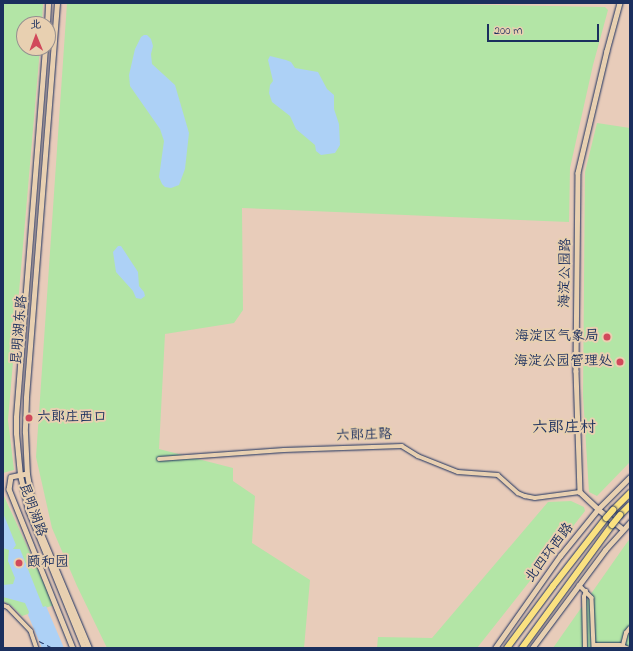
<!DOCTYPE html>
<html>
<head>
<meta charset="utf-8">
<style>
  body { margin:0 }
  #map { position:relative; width:633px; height:651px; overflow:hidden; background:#e8ccba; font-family:"Indie Flower","LXGW WenKai TC",sans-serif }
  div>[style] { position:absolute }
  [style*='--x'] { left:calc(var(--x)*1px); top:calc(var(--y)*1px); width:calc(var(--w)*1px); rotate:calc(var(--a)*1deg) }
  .green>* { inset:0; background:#b3e5a6 }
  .water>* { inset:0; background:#add1f6 }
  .ferry>* { height:1px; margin-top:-0.5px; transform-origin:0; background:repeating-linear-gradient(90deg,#2a3f6d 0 5px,transparent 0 9px) }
  .roads { filter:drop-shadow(0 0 1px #1b2f5e) drop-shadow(0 0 1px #1b2f5e) }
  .minor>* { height:3.5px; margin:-1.75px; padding:0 1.75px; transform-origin:1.75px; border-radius:1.75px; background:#e8d0b1 }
  .tertiary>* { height:4.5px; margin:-2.25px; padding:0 2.25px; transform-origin:2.25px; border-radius:2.25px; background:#e8d0b1 }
  .secondary>* { height:5px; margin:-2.5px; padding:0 2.5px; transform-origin:2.5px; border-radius:2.5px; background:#e8d0b1 }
  .trunk>* { height:6px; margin:-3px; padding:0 3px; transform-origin:3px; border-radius:3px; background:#fae180 }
  .bridges { filter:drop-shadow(0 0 1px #1b2f5e) drop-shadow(0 0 1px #1b2f5e) }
  .trunk-bridge>* { height:6px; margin:-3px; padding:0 3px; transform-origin:3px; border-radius:3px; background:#fae180 }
  .dots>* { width:11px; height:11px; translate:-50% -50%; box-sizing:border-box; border:2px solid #e8d0b1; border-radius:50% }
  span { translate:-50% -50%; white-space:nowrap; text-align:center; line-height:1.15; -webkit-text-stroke:4px #e8d0b1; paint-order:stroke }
  .street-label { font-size:14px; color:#1b2f5e }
  .poi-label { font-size:14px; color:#1b2f5e }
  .right { translate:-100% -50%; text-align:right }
  .left { translate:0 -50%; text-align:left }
  .quarter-label { font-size:16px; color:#1b2f5e }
  .frame { position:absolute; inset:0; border:4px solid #1b2f5e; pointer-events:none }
  .north { position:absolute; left:16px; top:16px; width:40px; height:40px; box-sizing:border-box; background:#e8d0b1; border:1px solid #969090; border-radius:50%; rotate:359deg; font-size:11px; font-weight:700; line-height:16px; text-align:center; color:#1b2f5e }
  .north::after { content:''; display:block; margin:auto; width:14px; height:18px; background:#d1495b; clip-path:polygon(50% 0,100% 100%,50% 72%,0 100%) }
  .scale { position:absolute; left:487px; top:24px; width:112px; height:18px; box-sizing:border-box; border:2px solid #1b2f5e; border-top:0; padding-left:5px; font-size:12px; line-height:14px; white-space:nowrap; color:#1b2f5e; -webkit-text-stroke:3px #e8d0b1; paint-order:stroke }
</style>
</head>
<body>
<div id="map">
  <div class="green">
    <i style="clip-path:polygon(3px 3px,43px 3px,42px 24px,24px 24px,24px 48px,40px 48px,8px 420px,14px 470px,3px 473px)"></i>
    <i style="clip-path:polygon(67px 3px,396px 3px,605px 7px,608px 10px,593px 65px,570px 168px,569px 222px,242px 208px,243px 310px,234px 323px,165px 334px,159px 449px,233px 468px,233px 481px,255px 496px,252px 543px,310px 580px,304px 648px,107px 648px,77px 586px,52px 528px,36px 457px)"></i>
    <i style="clip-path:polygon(597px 123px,630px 128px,630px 462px,597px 496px,589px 492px,583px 395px,585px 172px)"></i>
    <i style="clip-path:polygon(3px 494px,54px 605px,22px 616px,12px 606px,3px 601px)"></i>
    <i style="clip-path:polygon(571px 501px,584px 507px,585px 511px,477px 648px,377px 648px,378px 637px,432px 638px,548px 502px)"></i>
    <i style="clip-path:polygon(630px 539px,630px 648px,553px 648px,628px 541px)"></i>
  </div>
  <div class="water">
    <i style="clip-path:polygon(144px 35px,147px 35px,151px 39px,153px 46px,151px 54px,152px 64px,175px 85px,189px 133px,185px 169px,179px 185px,171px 188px,165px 187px,162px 184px,159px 177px,164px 141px,160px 129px,130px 86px,129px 75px,135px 49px,141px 37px)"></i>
    <i style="clip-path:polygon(270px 56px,286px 60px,291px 62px,295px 68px,318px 72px,327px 89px,334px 95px,334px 109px,339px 124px,340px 145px,335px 153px,321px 155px,316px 151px,315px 145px,296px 129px,290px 116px,272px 102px,269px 93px,270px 85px,273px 81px,268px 60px)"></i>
    <i style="clip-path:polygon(118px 246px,121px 246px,138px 272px,139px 286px,144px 292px,145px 296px,141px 299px,136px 298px,133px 291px,116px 272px,113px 252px)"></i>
    <i style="clip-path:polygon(3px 513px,16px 545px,13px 549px,20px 549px,43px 607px,46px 606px,64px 648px,42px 648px,28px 615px,29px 612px,25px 603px,3px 597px,3px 585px,13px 584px,15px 578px,8px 561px,9px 550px,3px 548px)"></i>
  </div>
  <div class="ferry">
    <i style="--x:39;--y:641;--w:16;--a:27"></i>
  </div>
  <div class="roads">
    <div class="minor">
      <i style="--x:159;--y:459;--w:125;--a:-4.1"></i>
      <i style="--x:284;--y:450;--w:118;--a:-1.9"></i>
      <i style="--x:402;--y:446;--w:19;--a:32"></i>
      <i style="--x:418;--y:456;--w:43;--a:21.8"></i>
      <i style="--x:458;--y:472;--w:40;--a:4.3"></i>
      <i style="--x:498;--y:475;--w:27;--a:42"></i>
      <i style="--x:518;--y:493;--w:8;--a:23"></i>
      <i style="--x:525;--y:496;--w:10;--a:11"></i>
      <i style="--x:535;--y:498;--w:45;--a:-7.6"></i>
      <i style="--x:579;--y:585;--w:18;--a:45"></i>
      <i style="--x:592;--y:598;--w:50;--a:87.7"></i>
      <i style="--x:3;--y:605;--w:5;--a:22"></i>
      <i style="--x:8;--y:607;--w:33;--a:46"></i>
      <i style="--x:31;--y:631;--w:18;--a:71"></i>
      <i style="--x:594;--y:645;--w:26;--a:0"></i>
      <i style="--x:620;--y:645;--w:8;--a:23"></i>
      <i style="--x:623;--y:645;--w:12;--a:-76"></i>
      <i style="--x:626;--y:633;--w:6;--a:-51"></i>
      <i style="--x:585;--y:648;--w:51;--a:-91.1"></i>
      <i style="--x:584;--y:597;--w:6;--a:-72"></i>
    </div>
    <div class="tertiary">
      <i style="--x:620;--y:3;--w:50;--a:105.2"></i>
      <i style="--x:607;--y:51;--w:125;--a:103.4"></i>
      <i style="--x:578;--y:173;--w:198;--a:90.6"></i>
      <i style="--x:576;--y:371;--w:121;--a:88.1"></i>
      <i style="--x:580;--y:492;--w:25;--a:43"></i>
      <i style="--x:598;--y:509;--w:32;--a:39"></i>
      <i style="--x:27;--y:474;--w:16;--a:169"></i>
      <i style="--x:11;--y:477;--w:12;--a:99"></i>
      <i style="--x:9;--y:489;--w:171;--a:68.1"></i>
      <i style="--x:495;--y:648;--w:113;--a:-54.8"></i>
      <i style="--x:560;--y:556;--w:60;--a:-51"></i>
      <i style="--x:598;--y:509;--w:45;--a:-45"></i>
      <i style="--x:532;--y:648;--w:122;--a:-53.3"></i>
      <i style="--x:605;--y:550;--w:38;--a:-48"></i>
    </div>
    <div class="secondary">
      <i style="--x:57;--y:3;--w:396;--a:94.5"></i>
      <i style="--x:26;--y:398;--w:34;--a:92"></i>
      <i style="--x:25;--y:432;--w:42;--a:87.3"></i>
      <i style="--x:27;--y:474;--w:35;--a:80"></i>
      <i style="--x:33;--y:508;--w:22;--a:74"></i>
      <i style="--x:39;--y:529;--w:129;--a:67.2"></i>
      <i style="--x:47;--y:24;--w:21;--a:-87"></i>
      <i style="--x:45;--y:48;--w:370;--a:94.5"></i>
      <i style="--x:16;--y:417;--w:16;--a:90"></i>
      <i style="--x:16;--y:433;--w:42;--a:84.6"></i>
      <i style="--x:20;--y:475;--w:36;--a:77"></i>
      <i style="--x:28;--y:510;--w:149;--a:67.9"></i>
    </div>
    <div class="trunk">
      <i style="--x:613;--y:510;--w:24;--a:-45"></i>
      <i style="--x:620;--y:515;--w:14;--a:-45"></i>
      <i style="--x:507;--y:648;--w:77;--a:-53.4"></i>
      <i style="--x:553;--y:586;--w:86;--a:-52.1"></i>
      <i style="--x:522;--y:648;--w:152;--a:-53.8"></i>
    </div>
  </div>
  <div class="bridges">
    <div class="trunk-bridge">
      <i style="--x:606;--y:518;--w:11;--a:-49"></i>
      <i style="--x:612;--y:525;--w:13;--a:-51"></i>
    </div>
  </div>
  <div class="dots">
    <i style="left:607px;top:337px;background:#d1495b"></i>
    <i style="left:620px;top:362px;background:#d1495b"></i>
    <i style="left:29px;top:418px;background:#d1495b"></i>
    <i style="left:19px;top:563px;background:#d1495b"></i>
  </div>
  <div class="street-label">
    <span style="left:566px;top:273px;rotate:-89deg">海淀公园路</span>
    <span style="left:20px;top:330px;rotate:-85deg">昆明湖东路</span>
    <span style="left:364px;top:436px;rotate:-2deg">六郎庄路</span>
    <span style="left:32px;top:510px;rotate:70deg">昆明湖路</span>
    <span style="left:550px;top:553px;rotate:-53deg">北四环西路</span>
  </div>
  <div class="poi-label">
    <span class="right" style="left:599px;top:337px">海淀区气象局</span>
    <span class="right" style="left:612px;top:362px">海淀公园管理处</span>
    <span class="left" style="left:37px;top:418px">六郎庄西口</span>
    <span class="left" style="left:27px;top:563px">颐和园</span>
  </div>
  <div class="quarter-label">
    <span style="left:564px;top:428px">六郎庄村</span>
  </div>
  <div class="frame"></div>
  <div class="north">北</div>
  <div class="scale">200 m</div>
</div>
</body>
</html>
